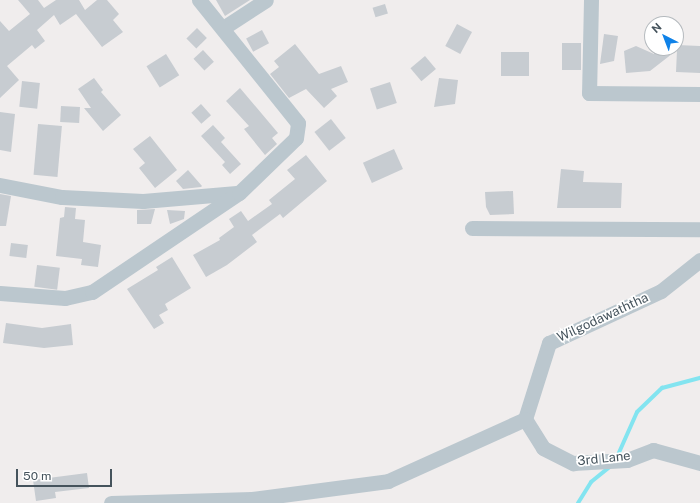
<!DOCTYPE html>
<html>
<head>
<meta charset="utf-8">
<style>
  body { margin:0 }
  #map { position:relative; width:700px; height:503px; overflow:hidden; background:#f0eded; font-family:"Public Sans",sans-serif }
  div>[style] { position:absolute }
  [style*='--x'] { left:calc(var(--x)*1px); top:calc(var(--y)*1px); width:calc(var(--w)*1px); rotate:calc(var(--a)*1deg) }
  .stream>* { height:4px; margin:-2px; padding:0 2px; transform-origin:2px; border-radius:2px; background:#83e4f0 }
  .building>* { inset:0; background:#c7ccd1; transform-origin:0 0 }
  .street>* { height:15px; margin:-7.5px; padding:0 7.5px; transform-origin:7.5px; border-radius:7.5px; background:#bbc7ce }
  span { translate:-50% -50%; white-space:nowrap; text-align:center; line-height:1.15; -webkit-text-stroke:3.5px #fff; paint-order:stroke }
  .street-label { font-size:13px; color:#45535c }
  .north { position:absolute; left:644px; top:16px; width:40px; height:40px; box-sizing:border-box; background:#fff; border:1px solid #b5babe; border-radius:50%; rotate:318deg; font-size:11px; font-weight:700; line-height:16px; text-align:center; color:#45535c }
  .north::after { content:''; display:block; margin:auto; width:14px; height:18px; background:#0f82e8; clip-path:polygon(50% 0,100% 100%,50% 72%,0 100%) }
  .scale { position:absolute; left:16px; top:469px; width:96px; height:18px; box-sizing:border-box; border:2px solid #45535c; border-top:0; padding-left:5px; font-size:12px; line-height:14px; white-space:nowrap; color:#45535c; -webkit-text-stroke:3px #fff; paint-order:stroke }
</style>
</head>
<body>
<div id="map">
  <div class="stream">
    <i style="--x:617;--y:457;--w:49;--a:-66"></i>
    <i style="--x:637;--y:412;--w:35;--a:-44"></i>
    <i style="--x:662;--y:388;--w:39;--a:-15"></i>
    <i style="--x:578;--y:503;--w:25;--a:-58"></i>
    <i style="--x:591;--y:482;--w:26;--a:-39"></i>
  </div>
  <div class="building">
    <i style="clip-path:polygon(18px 0,38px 0,44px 8px,56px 0,79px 0,85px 10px,97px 0,107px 0,119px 14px,113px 20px,123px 32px,102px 47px,76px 14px,60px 25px,54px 15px,37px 30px,45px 41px,35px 49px,32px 45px,7px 66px,19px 80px,0 98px,0 21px,9px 31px,30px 14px)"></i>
    <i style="clip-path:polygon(216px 0,250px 0,225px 16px)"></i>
    <i style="left:385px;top:4px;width:10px;height:13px;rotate:73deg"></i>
    <i style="left:457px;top:24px;width:17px;height:25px;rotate:28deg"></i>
    <i style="left:197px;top:28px;width:14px;height:15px;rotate:45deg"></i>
    <i style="left:262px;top:30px;width:15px;height:18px;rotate:62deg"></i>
    <i style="clip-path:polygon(604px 34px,618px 36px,614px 61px,600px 64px)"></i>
    <i style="left:562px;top:43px;width:19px;height:27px"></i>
    <i style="clip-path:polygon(295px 44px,319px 74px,341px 66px,348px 82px,331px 89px,337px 96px,324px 108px,306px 89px,289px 98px,270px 74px,279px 67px,274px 61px)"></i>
    <i style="clip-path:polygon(677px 45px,700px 46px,700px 73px,676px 72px,677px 50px,650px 71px,626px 73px,624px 51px,636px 46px,654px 54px,655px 48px,677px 48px)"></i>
    <i style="left:203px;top:50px;width:16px;height:13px;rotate:47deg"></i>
    <i style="left:501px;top:52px;width:28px;height:24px"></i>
    <i style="left:166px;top:54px;width:25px;height:23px;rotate:58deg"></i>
    <i style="left:425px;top:56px;width:17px;height:19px;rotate:50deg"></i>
    <i style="clip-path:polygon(94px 78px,103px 90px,101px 92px,121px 115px,103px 131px,84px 108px,91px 108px,78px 89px)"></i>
    <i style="clip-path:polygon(439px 78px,458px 80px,455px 104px,434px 107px)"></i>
    <i style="left:22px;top:81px;width:18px;height:26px;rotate:6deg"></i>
    <i style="left:390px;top:82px;width:22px;height:21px;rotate:72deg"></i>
    <i style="clip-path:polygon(240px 88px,278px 133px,272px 138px,277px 144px,265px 155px,244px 129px,249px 126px,226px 101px)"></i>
    <i style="left:201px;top:104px;width:15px;height:13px;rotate:48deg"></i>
    <i style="left:61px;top:106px;width:19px;height:16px;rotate:3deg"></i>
    <i style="clip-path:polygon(0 112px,15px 114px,11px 152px,0 150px)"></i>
    <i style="left:331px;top:119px;width:24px;height:21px;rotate:52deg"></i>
    <i style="left:38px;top:124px;width:24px;height:51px;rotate:5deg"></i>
    <i style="clip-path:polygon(213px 125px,225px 138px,221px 142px,241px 164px,230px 174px,222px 165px,225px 162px,201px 136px)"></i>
    <i style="clip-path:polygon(150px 136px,177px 170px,155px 188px,139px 168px,145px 163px,133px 149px)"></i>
    <i style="left:394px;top:149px;width:22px;height:34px;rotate:66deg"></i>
    <i style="clip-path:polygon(306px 155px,327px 181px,283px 218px,280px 214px,252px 235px,257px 242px,227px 265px,206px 277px,193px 255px,220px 240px,219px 238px,234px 227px,229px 219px,241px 211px,248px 221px,272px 204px,269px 200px,295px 179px,287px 170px)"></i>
    <i style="clip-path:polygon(561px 169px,584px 171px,583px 182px,622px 183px,621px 208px,557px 208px)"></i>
    <i style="clip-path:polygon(188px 170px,202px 186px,201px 187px,183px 189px,176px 181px)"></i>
    <i style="clip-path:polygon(513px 191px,514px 214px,490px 215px,486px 207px,485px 192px)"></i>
    <i style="clip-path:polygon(0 194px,11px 196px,6px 226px,0 226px)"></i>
    <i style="clip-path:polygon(65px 207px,76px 208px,75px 219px,85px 220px,83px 242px,101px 245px,98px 267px,81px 265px,82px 259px,56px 256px,60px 218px,64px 217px)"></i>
    <i style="clip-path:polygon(155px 209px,151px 224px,137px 224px,137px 210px)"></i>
    <i style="clip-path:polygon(167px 210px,185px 211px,184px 219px,170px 224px)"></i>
    <i style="left:11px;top:243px;width:17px;height:13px;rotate:7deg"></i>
    <i style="clip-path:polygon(172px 257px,191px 288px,165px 304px,168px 310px,159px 315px,164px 323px,154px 329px,127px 289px,158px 270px,156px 267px)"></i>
    <i style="left:37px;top:265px;width:23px;height:22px;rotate:7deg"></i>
    <i style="clip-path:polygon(6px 323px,42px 328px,71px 324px,73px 345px,44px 348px,3px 343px)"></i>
    <i style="clip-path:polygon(87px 473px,89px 488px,55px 492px,56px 498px,36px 501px,33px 480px)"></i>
  </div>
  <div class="street">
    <i style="--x:591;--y:0;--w:93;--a:91.2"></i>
    <i style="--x:589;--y:93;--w:111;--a:0.5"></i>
    <i style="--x:223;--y:28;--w:51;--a:-33.1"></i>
    <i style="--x:0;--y:185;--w:63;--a:11"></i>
    <i style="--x:62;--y:197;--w:81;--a:2.8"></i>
    <i style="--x:143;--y:201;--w:94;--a:-4.9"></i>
    <i style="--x:472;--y:228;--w:228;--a:0.3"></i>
    <i style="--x:0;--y:293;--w:65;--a:4.4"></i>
    <i style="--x:65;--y:298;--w:28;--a:-13"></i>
    <i style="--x:92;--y:292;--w:177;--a:-34"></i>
    <i style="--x:239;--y:193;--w:79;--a:-44"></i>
    <i style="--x:296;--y:138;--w:15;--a:-82"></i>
    <i style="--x:298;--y:123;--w:158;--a:-128.8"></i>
    <i style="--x:525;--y:419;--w:80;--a:-72.5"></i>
    <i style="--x:549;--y:343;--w:123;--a:-24.9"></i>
    <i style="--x:661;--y:291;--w:50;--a:-38.5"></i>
    <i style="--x:525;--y:419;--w:34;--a:58"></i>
    <i style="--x:543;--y:448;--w:34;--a:27"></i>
    <i style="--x:573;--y:463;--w:54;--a:-3.2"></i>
    <i style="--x:627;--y:460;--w:28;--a:-21"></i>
    <i style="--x:653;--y:450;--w:49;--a:15.5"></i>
    <i style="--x:111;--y:503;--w:141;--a:-1.6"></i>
    <i style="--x:252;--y:499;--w:137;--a:-7.5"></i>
    <i style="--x:388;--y:481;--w:150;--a:-24.3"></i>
  </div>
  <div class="street-label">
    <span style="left:603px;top:318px;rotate:-25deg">Wilgodawaththa</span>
    <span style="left:604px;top:459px;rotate:-6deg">3rd Lane</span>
  </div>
  <div class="north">N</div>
  <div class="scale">50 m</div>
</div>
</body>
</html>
